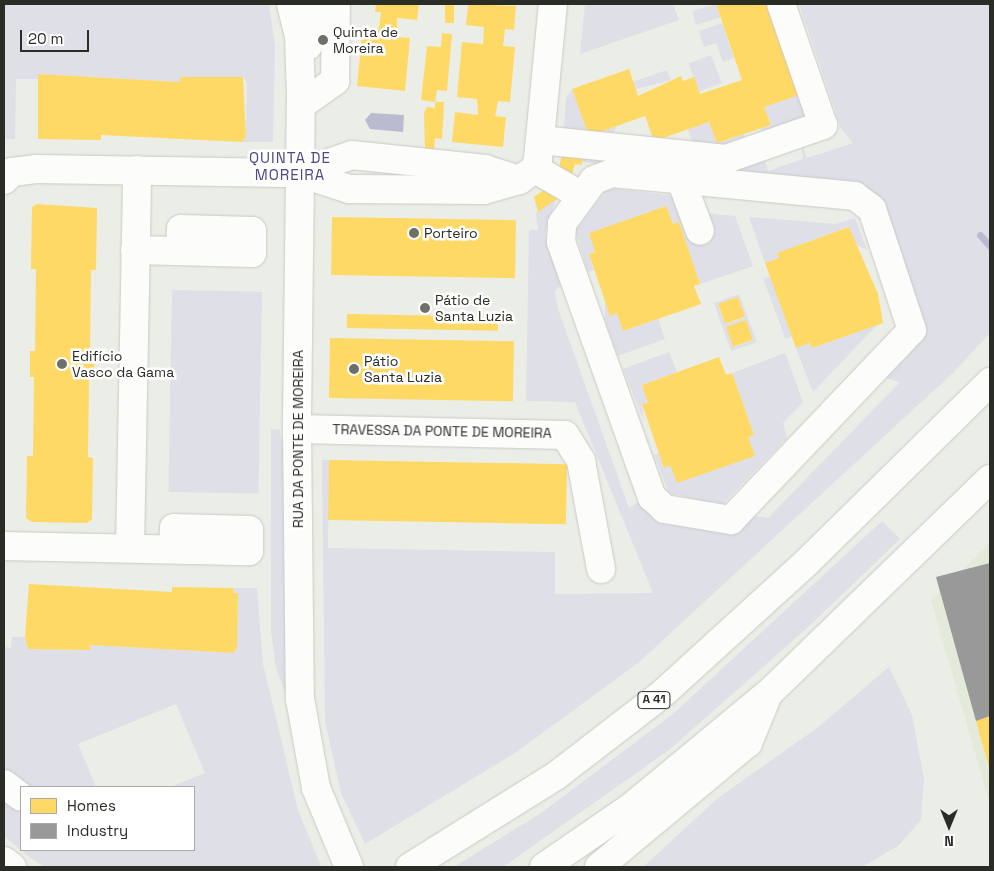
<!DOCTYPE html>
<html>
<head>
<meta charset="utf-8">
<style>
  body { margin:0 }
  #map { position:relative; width:994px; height:871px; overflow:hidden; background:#ebeee6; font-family:"Space Grotesk",sans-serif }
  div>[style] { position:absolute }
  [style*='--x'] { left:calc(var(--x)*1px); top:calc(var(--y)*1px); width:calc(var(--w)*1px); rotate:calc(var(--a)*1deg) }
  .built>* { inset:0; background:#e4ead9 }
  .green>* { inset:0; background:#dedfe7; transform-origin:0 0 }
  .water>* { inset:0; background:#babbd0 }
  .homes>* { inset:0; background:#ffd966; transform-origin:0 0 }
  .industry>* { inset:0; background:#999 }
  .stream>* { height:7px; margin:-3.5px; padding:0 3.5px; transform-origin:3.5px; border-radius:3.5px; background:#babbd0 }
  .roads { filter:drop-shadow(0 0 1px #c8cbc4) drop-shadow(0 0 1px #c8cbc4) }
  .minor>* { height:28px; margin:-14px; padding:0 14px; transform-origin:14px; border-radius:14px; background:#fcfcfb }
  .major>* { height:28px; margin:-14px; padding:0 14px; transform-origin:14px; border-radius:14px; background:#fcfcfb }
  .highway>* { height:28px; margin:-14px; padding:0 14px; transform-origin:14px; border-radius:14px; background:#fcfcfb }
  .dots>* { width:14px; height:14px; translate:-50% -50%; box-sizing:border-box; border:2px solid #fff; border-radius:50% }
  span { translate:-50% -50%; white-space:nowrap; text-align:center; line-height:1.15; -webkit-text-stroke:5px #fff; paint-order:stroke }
  .shield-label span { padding:1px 4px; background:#fff; border:1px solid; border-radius:4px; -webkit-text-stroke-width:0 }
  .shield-label { font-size:12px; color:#2a2c26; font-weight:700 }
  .poi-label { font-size:14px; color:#2a2c26 }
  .left { translate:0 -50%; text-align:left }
  .street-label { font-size:14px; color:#2a2c26 }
  .neighbourhood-label { font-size:15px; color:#4d4887; letter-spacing:1px }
  .frame { position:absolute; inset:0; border:5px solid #2a2c26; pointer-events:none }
  .legend { position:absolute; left:20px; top:786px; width:175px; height:65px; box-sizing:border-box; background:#fff; border:1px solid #aaaba8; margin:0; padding:6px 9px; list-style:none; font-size:15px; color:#2a2c26 }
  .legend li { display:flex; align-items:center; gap:10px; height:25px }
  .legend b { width:25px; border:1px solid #aaaba8 }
  .north { position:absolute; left:924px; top:801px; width:50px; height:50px; -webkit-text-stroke:4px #fff; paint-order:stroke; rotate:180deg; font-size:14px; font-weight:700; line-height:20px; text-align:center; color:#2a2c26 }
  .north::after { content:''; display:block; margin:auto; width:18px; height:22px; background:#2a2c26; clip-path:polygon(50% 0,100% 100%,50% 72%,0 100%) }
  .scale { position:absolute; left:20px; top:30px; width:69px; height:22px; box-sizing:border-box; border:2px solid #2a2c26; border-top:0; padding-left:6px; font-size:15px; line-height:18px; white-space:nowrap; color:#2a2c26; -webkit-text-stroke:4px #fff; paint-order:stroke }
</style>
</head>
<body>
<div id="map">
  <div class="built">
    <i style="clip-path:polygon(990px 543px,990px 805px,931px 600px)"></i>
  </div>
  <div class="green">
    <i style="clip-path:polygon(4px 4px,269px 4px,275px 46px,273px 142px,242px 142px,246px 137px,247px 83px,243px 77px,181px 77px,180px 82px,38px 74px,38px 79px,16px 79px,15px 139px,4px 139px)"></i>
    <i style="clip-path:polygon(585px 4px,673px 4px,679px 20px,580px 54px)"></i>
    <i style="left:716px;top:4px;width:14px;height:25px;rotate:73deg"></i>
    <i style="clip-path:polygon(799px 4px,990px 4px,990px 333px,954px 372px,638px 663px,515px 753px,365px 844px,341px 793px,325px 721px,322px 460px,329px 460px,328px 548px,555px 552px,555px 594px,653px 593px,575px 402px,526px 401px,529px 230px,538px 230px,536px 213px,556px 199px,545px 235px,561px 285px,555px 291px,558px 309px,629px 508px,643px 499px,768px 518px,900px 382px,882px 377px,915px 343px,857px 187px,582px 162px,583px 154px,762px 154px,768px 171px,803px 159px,801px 141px,807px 158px,853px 143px,841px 128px)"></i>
    <i style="clip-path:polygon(722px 23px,734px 58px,723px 62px,716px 43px,704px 47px,699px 31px)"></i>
    <i style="left:711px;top:55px;width:30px;height:24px;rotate:69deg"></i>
    <i style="clip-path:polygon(667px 70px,671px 80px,636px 89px,633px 82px)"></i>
    <i style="clip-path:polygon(572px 89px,589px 136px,617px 126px,608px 141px,563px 136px,566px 98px)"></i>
    <i style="clip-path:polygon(802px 93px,804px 120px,769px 138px,760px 128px,771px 125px,764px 107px)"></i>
    <i style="clip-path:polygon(709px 122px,717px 143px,744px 134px,745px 146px,694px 147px,688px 129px)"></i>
    <i style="clip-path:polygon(608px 188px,675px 196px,703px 213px,735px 216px,753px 266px,700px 284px,679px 222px,673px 224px,666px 206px,589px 233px,595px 252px,589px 254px,594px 270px,588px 272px,575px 231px)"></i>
    <i style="clip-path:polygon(749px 217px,836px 224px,855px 218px,867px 250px,855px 244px,848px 227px,778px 253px,779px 258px,765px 263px)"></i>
    <i style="left:770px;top:276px;width:64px;height:7px;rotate:70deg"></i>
    <i style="left:172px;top:290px;width:90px;height:202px;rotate:1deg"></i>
    <i style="clip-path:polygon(evenodd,739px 294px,757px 342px,731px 351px,714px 303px,739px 294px,738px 297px,745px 317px,725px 324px,718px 305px,738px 297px,739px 294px,746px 320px,753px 340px,734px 347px,746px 320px)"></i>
    <i style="clip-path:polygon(605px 301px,610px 316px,617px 313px,623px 331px,658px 319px,665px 339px,618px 356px,605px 320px)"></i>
    <i style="clip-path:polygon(877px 325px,813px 392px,796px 348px,810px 343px,812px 348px)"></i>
    <i style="clip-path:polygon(669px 352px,677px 372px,642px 385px,648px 403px,642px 405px,644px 421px,623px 369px)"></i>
    <i style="clip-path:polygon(785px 353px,803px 402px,783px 423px,787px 438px,722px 505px,669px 493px,654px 455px,659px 453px,664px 467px,670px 465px,677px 483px,754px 456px,748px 437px,754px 435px,732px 373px)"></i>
    <i style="clip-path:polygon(271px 429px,280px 430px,285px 463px,286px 696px,276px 668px,271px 631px)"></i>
    <i style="clip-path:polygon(882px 521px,900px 539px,806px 629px,669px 750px,503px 867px,454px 867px,541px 813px,673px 714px)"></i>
    <i style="clip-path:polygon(evenodd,234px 588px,257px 588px,263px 664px,298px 810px,321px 866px,45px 867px,29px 857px,4px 836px,4px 647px,11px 648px,12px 637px,25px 637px,28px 649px,90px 650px,90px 645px,233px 653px,237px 647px,238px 594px,233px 593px,234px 588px,176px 704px,205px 773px,170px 787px,194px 787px,194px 850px,21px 850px,21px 787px,96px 787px,78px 744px,176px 704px)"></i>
    <i style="clip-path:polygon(889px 667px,912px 715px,924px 779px,921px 820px,898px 846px,862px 867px,643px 867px,718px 798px,817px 728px)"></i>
  </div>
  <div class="water">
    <i style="clip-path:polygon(371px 113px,404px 115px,403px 132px,370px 129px,365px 120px)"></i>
  </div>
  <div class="homes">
    <i style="clip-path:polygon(376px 4px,419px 4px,417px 20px,397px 18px,397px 37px,410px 38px,405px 91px,357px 86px,362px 34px,377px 35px,379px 27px,381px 12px,375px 12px)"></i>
    <i style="left:445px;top:4px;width:9px;height:19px"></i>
    <i style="clip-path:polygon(468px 4px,516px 6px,514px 30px,505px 29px,503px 46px,515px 47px,510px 102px,498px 101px,495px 116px,506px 117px,503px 147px,452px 142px,455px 112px,478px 115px,477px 99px,457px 97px,462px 42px,483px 44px,484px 27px,466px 25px)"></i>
    <i style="clip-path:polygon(716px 4px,771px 4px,802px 94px,764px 107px,771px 125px,717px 143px,709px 122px,654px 141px,645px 116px,589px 136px,572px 89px,629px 69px,638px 96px,681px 76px,683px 81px,694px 77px,700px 94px,742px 80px)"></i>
    <i style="clip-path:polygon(442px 33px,452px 34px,447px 91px,437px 90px,435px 102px,421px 100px,427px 46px,441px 47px)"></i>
    <i style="clip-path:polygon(38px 74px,180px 82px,180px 77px,243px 77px,246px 137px,242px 142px,101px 135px,101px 140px,38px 139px)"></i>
    <i style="clip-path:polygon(435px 102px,444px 102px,442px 139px,435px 138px,434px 150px,425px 149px,424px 113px,427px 107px,435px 108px)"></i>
    <i style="clip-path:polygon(562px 152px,583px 154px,582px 165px,575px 164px,572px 174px,559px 170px)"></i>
    <i style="clip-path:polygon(548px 187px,558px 198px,538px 212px,534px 197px)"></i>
    <i style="clip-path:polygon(37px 204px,97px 208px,96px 270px,91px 270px,90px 349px,95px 349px,94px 378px,89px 378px,88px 457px,93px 458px,92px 519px,87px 523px,32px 522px,26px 518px,27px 456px,33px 456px,34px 377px,30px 377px,30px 351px,35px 351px,36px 269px,31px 269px,32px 207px)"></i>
    <i style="clip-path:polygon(666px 206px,673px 224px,679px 222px,700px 284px,694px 286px,701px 304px,623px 331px,617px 313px,610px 316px,589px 254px,595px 252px,589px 233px)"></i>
    <i style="left:332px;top:217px;width:184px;height:58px;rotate:1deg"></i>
    <i style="clip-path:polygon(849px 227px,878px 294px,883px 323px,812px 348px,810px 343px,796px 348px,765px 263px,779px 258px,777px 253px)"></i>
    <i style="left:738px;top:297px;width:21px;height:21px;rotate:71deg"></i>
    <i style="left:347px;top:314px;width:151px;height:14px;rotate:1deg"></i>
    <i style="left:746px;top:320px;width:21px;height:21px;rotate:71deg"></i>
    <i style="left:330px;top:338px;width:184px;height:60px;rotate:1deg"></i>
    <i style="clip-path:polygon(719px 357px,726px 375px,732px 373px,754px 435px,748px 437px,755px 456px,677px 483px,670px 465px,664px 468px,642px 404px,648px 403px,642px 385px)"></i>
    <i style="left:329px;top:460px;width:238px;height:60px;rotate:1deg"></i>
    <i style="clip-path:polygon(29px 584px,172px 592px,172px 587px,234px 588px,233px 593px,238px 593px,237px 648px,233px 653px,90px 645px,90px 650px,28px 649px,25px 637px)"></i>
    <i style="clip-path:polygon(990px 716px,990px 771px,976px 721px)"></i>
  </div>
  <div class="industry">
    <i style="clip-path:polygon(990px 563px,990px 716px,976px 721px,936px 577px)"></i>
  </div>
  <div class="stream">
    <i style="--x:980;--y:235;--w:15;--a:48"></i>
  </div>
  <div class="roads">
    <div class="minor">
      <i style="--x:301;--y:105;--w:42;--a:-35.2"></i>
      <i style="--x:335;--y:81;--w:77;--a:-89.3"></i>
      <i style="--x:540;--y:140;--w:187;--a:5.8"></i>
      <i style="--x:726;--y:159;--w:103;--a:-19.3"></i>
      <i style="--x:823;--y:125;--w:128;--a:-109.1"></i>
      <i style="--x:535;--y:169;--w:54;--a:29.9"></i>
      <i style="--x:582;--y:196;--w:34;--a:126"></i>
      <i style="--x:562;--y:224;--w:18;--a:93"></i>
      <i style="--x:561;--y:242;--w:271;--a:70.4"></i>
      <i style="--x:652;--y:497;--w:18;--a:43"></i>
      <i style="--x:665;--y:509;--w:67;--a:9.5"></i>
      <i style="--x:731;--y:520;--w:262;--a:-46.4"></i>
      <i style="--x:912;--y:330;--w:127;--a:-108.3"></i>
      <i style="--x:872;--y:209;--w:21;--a:-143"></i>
      <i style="--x:855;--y:196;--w:244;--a:-174.6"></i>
      <i style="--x:612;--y:173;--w:19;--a:159"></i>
      <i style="--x:594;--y:180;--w:20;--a:127"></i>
      <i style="--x:300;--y:173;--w:55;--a:-19.1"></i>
      <i style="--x:352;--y:155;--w:134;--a:6"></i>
      <i style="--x:485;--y:169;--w:36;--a:18"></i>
      <i style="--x:4;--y:180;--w:11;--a:-45"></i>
      <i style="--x:12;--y:172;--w:24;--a:-7"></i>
      <i style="--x:36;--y:169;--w:264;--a:0.9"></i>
      <i style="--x:300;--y:173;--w:52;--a:18.1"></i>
      <i style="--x:349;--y:189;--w:135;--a:0.4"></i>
      <i style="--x:484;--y:190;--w:36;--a:-16"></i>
      <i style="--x:519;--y:180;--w:19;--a:-35"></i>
      <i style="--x:535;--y:169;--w:10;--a:-73"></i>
      <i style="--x:538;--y:159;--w:156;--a:-84.5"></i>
      <i style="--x:681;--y:180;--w:54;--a:69.6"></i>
      <i style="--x:135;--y:250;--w:117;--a:1.5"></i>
      <i style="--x:252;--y:253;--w:22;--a:-90"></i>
      <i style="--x:252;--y:231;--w:71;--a:-178.4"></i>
      <i style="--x:181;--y:229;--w:22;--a:93"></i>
      <i style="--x:297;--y:429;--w:268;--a:1.3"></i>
      <i style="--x:565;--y:435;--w:31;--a:58"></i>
      <i style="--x:581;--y:461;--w:110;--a:79.5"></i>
      <i style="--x:4;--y:546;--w:245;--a:1.2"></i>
      <i style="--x:249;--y:551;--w:21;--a:-90"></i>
      <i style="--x:249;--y:530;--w:75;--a:-178.5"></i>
      <i style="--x:174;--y:528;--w:21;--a:93"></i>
      <i style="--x:130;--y:548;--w:378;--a:-88.9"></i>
      <i style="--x:4;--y:784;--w:21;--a:37"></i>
    </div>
    <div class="major">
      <i style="--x:291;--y:4;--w:34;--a:76"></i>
      <i style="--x:299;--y:37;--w:55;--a:87.9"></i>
      <i style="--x:301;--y:92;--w:337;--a:90.7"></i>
      <i style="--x:297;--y:429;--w:270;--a:89.4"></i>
      <i style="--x:300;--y:699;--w:90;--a:79.8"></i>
      <i style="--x:316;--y:788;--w:86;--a:67.3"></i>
      <i style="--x:308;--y:46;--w:42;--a:-84.6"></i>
    </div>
    <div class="highway">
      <i style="--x:4;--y:861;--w:10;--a:37"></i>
      <i style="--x:410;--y:867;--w:173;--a:-32"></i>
      <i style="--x:557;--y:775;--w:131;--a:-37.6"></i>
      <i style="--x:661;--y:695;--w:197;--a:-42.3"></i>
      <i style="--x:807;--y:562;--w:257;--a:-44.5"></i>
      <i style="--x:544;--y:867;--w:104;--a:-34.5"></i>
      <i style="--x:630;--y:808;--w:179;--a:-39.6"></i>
      <i style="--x:768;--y:694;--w:309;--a:-44.1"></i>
      <i style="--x:599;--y:867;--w:194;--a:-39.8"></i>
      <i style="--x:748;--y:743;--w:48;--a:-67.8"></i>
    </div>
  </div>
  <div class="dots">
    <i style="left:323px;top:40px;background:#6e7069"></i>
    <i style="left:414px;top:233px;background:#6e7069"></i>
    <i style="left:425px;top:308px;background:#6e7069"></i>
    <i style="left:62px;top:364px;background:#6e7069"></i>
    <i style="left:354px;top:369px;background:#6e7069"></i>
  </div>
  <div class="shield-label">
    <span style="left:654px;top:700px">A 41</span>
  </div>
  <div class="poi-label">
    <span class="left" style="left:333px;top:40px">Quinta de<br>Moreira</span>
    <span class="left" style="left:424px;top:233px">Porteiro</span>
    <span class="left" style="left:435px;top:308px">Pátio de<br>Santa Luzia</span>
    <span class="left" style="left:72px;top:364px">Edifício<br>Vasco da Gama</span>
    <span class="left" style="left:364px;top:369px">Pátio<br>Santa Luzia</span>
  </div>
  <div class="street-label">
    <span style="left:442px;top:431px;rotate:1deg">TRAVESSA DA PONTE DE MOREIRA</span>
    <span style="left:298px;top:439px;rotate:-90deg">RUA DA PONTE DE MOREIRA</span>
  </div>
  <div class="neighbourhood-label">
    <span style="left:290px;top:166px">QUINTA DE<br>MOREIRA</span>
  </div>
  <div class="frame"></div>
  <ul class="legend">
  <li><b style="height:14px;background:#ffd966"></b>Homes</li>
  <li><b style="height:14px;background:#999"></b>Industry</li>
  </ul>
  <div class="north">N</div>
  <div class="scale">20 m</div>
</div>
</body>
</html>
